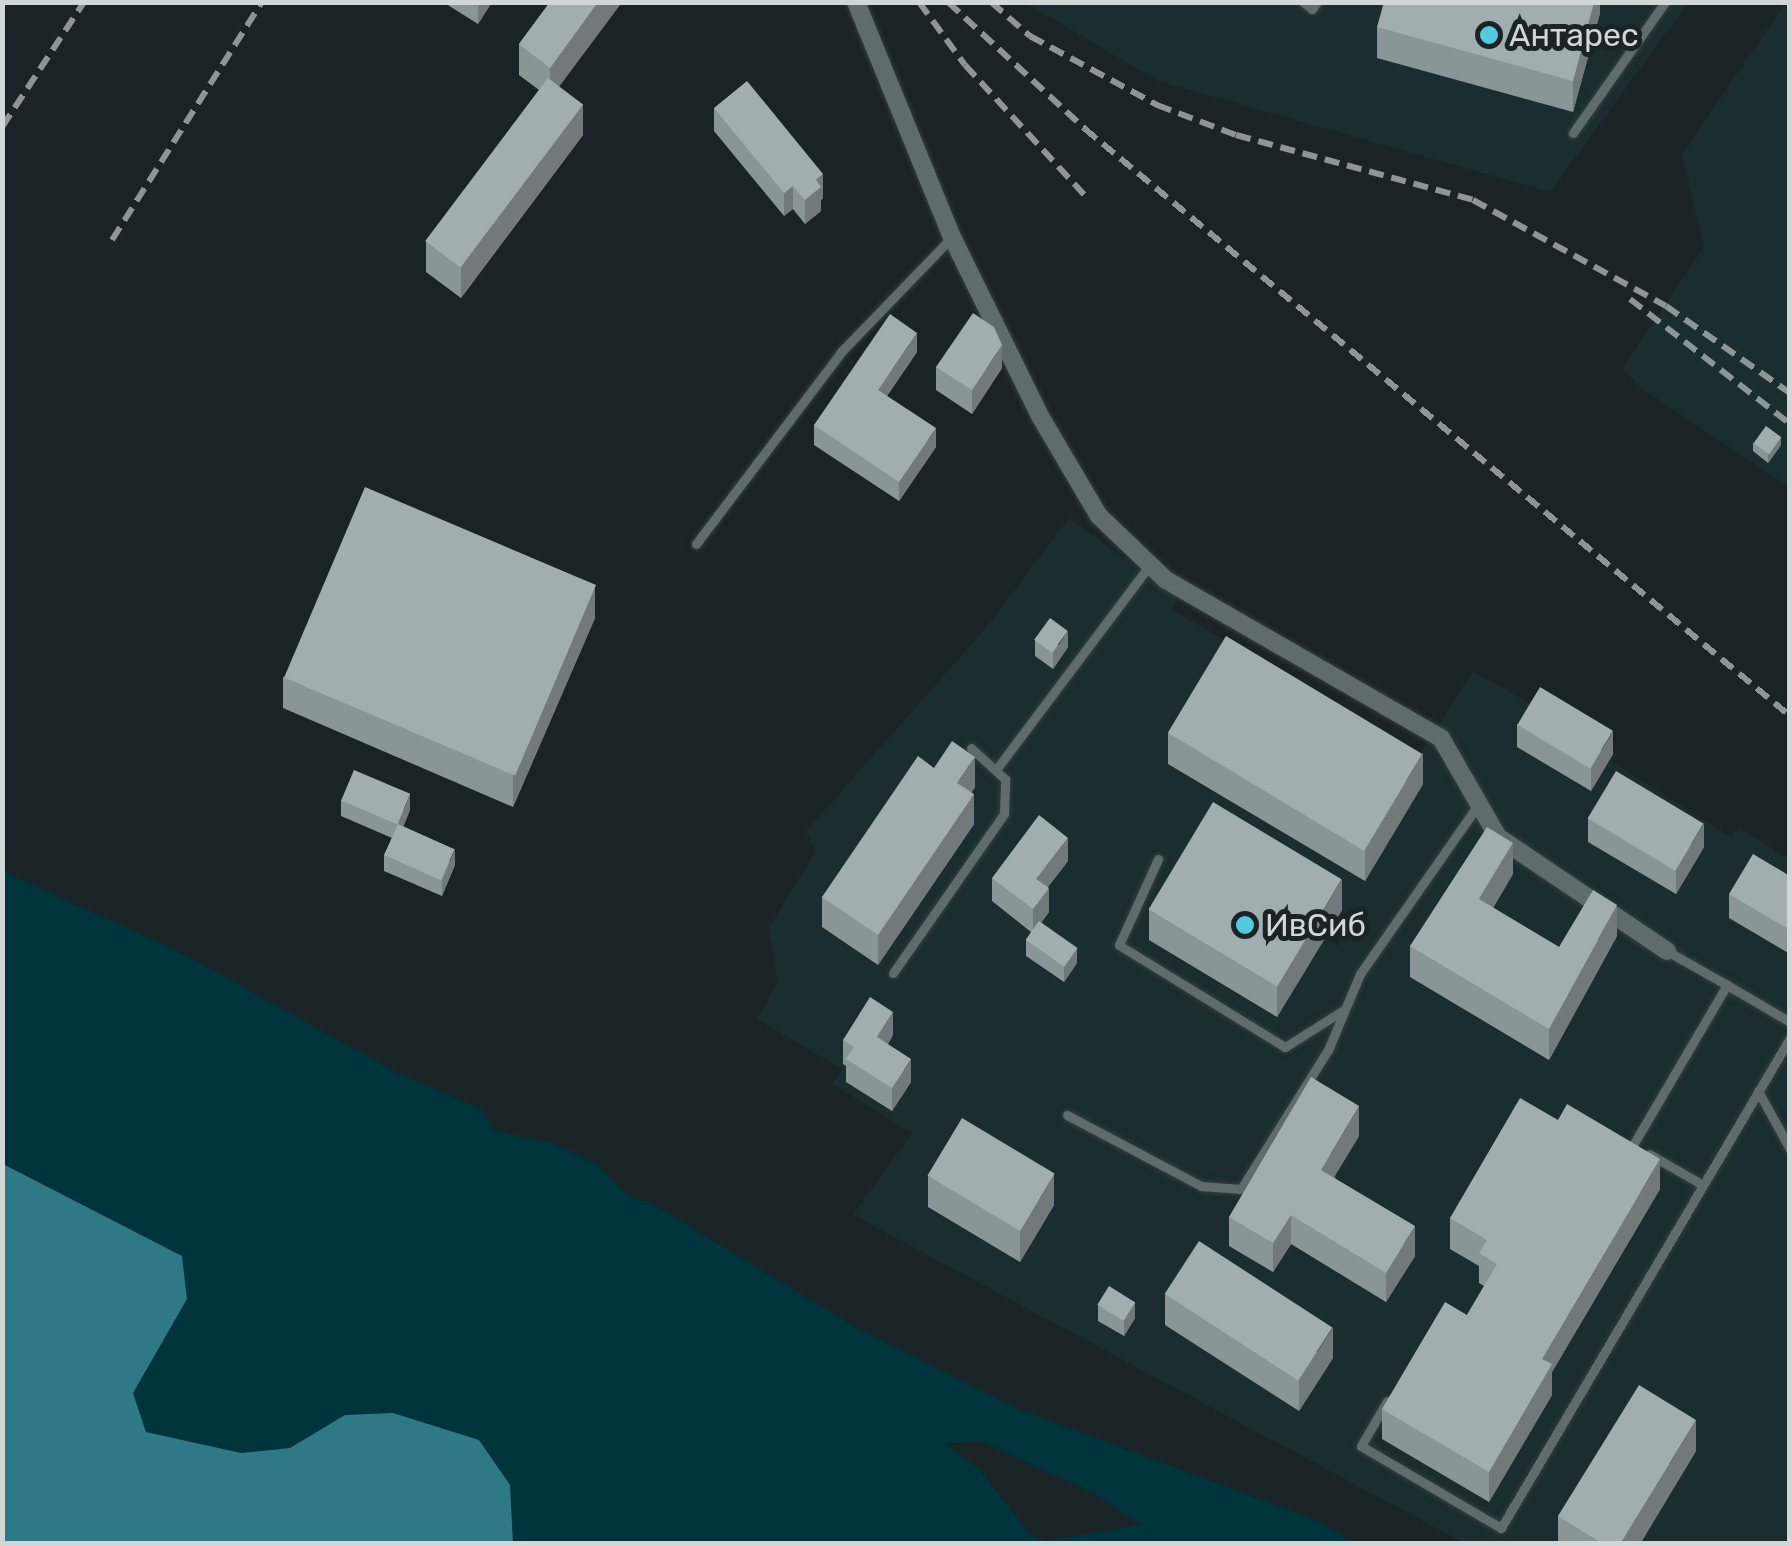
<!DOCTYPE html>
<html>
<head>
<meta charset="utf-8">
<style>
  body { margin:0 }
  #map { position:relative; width:1792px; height:1546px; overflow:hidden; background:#1a2325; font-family:Rubik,sans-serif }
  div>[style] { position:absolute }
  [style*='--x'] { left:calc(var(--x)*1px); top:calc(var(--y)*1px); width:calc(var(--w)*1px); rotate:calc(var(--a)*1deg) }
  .built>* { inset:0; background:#1b2d30 }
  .green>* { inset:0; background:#00343c }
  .water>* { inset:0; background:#2e7985 }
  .roads { filter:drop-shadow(0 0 2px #363d3e) drop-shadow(0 0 2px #363d3e) }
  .lane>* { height:9px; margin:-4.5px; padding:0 4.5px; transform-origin:4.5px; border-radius:4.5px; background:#606b6e }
  .street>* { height:18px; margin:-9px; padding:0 9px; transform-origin:9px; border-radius:9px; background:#606b6e }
  .rail>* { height:6px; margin-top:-3px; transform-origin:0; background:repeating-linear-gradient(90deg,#8e9597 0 15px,transparent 0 23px) }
  .wall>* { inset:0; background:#8a9596 }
  .shaded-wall>* { inset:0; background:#71797a }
  .building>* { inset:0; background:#a1adaf; transform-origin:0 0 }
  .dots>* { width:28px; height:28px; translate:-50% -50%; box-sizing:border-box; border:5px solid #1a2325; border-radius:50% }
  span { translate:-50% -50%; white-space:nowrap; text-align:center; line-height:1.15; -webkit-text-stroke:10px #1a2325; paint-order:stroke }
  .poi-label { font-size:32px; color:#d1d7d8 }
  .left { translate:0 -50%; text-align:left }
  .frame { position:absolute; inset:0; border:5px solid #d1d7d8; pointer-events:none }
</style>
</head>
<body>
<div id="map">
  <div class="built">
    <i style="clip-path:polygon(1026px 3px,1688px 3px,1550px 192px,1158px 81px)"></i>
    <i style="clip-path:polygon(1785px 3px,1789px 3px,1789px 487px,1640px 387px,1623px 368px,1704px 247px,1682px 155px)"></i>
    <i style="clip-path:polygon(1069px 518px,1178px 597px,1171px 609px,1420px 754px,1473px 671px,1617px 754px,1612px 762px,1731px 837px,1739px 827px,1789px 859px,1789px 1543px,1464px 1543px,853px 1215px,912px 1133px,832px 1084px,842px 1069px,757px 1019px,778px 981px,768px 929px,816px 851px,806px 831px,985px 629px)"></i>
  </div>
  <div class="green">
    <i style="clip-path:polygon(evenodd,3px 871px,186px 955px,396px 1072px,482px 1109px,495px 1131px,553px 1143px,595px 1163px,634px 1200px,648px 1201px,854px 1326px,1016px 1408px,1319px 1521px,1354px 1543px,513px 1543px,510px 1485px,345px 1415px,290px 1448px,241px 1453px,146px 1432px,133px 1393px,187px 1299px,182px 1256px,3px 1164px,3px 871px,980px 1441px,1094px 1493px,1141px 1525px,1045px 1541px,1031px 1536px,979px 1468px,945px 1444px,980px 1441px)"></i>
  </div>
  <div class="water">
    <i style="clip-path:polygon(3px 1164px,182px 1256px,187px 1299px,133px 1393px,146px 1432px,241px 1453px,290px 1448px,345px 1415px,393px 1413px,479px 1440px,510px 1485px,513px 1543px,3px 1543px)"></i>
  </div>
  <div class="roads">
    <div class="lane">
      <i style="--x:1303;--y:2;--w:11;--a:38"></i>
      <i style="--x:1312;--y:9;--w:9;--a:-54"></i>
      <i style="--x:1573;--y:133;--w:160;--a:-54.9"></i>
      <i style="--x:696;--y:544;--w:241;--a:-52.9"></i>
      <i style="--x:841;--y:352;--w:160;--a:-46"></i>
      <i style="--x:998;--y:767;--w:251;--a:-53.1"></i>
      <i style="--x:1158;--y:859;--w:94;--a:114.4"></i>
      <i style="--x:1119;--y:945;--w:195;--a:31.6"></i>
      <i style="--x:1285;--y:1047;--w:67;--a:-32.3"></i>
      <i style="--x:893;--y:973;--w:194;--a:-55.1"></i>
      <i style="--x:1004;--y:814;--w:35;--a:-88"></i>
      <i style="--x:1005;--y:779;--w:46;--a:-137.6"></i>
      <i style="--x:1727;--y:985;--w:73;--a:30.4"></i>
      <i style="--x:1758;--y:1091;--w:66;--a:61.1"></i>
      <i style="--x:1067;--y:1115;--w:152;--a:27.9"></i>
      <i style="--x:1201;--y:1186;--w:40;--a:4.3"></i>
      <i style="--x:1241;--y:1189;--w:164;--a:-58"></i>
      <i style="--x:1328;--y:1050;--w:82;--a:-67.2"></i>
      <i style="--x:1360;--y:974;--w:206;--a:-55.1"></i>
      <i style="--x:1633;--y:1145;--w:186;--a:-59.6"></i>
      <i style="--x:1727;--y:985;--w:69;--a:-150.5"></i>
      <i style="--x:1649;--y:1154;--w:62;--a:29.9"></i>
      <i style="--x:1387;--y:1401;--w:52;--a:120"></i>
      <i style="--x:1361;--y:1446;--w:162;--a:30.4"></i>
      <i style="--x:1501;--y:1528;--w:569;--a:-59.47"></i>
    </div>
    <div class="street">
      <i style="--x:856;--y:2;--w:254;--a:67.8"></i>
      <i style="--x:952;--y:237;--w:199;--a:63.8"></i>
      <i style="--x:1040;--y:416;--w:116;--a:59.5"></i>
      <i style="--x:1099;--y:516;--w:93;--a:43.7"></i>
      <i style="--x:1166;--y:580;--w:317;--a:29.9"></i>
      <i style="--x:1441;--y:738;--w:114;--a:60.1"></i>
      <i style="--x:1498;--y:837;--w:204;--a:34"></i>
    </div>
  </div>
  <div class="rail">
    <i style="--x:919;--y:2;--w:78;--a:53.9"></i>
    <i style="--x:965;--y:65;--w:183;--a:47.4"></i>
    <i style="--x:948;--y:2;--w:187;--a:42.8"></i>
    <i style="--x:1085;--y:129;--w:917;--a:39.78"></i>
    <i style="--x:991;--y:2;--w:52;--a:41.1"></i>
    <i style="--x:1030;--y:36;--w:145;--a:28.5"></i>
    <i style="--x:1157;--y:105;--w:85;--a:20.8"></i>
    <i style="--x:1236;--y:135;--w:246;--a:15.3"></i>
    <i style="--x:1473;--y:200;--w:220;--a:28.8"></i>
    <i style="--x:1666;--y:306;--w:151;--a:35.1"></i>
    <i style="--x:2;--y:127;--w:149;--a:-56.7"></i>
    <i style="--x:112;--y:240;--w:281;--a:-57.8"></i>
    <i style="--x:1630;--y:299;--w:203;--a:38"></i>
  </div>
  <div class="wall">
    <i style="clip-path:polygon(443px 2px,492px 2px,478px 24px)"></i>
    <i style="clip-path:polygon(550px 2px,622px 2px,559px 86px,583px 135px,461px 298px,426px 272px,426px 241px,539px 90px,519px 75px,519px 44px)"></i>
    <i style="clip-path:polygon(1600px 2px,1600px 13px,1573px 112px,1377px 58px,1377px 27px)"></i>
    <i style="clip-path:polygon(714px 108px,823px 198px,821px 200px,821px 211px,805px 224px,793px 209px,784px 216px,714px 131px)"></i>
    <i style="clip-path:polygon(917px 352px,887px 396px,936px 447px,899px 501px,814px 445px,814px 425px)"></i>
    <i style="clip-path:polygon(936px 367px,1002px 368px,972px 414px,936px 390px)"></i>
    <i style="clip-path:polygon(1753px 443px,1781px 445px,1768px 463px,1753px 451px)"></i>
    <i style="clip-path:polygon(595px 618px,513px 807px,283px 708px,283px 677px)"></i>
    <i style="clip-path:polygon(1035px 640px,1068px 647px,1053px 669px,1035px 656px)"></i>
    <i style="clip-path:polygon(1517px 724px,1613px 754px,1591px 791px,1517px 747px)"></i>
    <i style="clip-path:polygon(1168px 733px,1423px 784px,1365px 881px,1168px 764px)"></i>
    <i style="clip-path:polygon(934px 768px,975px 787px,971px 793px,974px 824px,878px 965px,822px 927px,822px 897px)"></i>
    <i style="clip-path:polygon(341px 800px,410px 810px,403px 827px,455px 865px,442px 896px,384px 871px,384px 855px,392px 838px,341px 816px)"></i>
    <i style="clip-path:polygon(1588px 818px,1704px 847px,1676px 894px,1588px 842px)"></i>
    <i style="clip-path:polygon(1068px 861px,1048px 887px,1049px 912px,1041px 923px,1077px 963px,1064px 982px,1026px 956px,1026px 940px,1031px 932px,992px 901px,992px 878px)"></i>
    <i style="clip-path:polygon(1513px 874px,1493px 908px,1559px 947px,1617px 936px,1549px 1060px,1410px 977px,1410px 946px)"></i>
    <i style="clip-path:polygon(1790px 876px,1790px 954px,1729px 918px,1729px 894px)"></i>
    <i style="clip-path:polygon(1149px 909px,1342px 910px,1277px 1017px,1149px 940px)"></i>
    <i style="clip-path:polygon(893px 1035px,888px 1044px,911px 1082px,892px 1111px,846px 1082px,846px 1066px,843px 1064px,843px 1040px)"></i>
    <i style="clip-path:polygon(1359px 1136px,1334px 1177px,1415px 1256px,1386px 1302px,1291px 1244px,1273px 1272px,1229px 1246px,1229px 1217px)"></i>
    <i style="clip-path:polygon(928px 1176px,1054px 1205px,1020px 1262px,928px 1207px)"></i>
    <i style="clip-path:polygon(1660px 1189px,1552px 1372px,1552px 1395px,1489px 1502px,1382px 1439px,1382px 1409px,1467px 1315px,1484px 1286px,1479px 1283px,1479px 1266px,1450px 1249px,1450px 1218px)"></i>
    <i style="clip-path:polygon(1165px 1294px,1333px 1358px,1299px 1411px,1165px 1325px)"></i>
    <i style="clip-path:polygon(1098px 1305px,1135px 1318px,1124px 1336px,1098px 1321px)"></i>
    <i style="clip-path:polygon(1696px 1451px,1640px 1544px,1558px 1544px,1558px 1516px)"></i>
  </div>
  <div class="shaded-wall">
    <i style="clip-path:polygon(478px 2px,492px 2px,478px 24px)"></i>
    <i style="clip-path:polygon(598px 2px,622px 2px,550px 99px,550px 68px)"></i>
    <i style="clip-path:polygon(1594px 2px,1600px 2px,1600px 13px,1573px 112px,1573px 81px)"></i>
    <i style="clip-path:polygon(583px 104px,583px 135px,461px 298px,461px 267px)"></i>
    <i style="clip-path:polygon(823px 174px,823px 198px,821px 200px,821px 211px,805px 224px,805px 200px,816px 180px)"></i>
    <i style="clip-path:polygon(793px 186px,793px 209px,784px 216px,784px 193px)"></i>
    <i style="clip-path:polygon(917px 333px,917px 352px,878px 409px,878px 390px)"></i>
    <i style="clip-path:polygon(1002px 345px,1002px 368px,972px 414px,972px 390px)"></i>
    <i style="clip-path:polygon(936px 428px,936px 447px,899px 501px,899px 482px)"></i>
    <i style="clip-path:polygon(1781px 437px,1781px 445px,1768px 463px,1768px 455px)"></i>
    <i style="clip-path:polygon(595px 587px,595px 618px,513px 807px,513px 776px)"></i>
    <i style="clip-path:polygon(1068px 631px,1068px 647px,1053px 669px,1053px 653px)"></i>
    <i style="clip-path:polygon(1613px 731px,1613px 754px,1591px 791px,1591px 768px)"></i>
    <i style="clip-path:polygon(1423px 753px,1423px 784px,1365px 881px,1365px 850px)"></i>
    <i style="clip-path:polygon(975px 757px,975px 787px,957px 813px,957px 783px)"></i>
    <i style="clip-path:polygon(410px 794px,410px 810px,398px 840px,398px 824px)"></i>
    <i style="clip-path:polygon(974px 794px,974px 824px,878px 965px,878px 935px)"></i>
    <i style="clip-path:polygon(1704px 823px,1704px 847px,1676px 894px,1676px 870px)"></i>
    <i style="clip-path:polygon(1068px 838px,1068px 861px,1036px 902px,1036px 879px)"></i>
    <i style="clip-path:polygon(1513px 843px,1513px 874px,1479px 930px,1479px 899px)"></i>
    <i style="clip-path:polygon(455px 849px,455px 865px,442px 896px,442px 880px)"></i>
    <i style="clip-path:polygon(1342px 879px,1342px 910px,1277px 1017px,1277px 986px)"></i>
    <i style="clip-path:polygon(1049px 888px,1049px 912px,1033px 933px,1033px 909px)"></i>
    <i style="clip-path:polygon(1617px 905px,1617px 936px,1549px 1060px,1549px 1029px)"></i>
    <i style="clip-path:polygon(1077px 948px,1077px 963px,1064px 982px,1064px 966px)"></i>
    <i style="clip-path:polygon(893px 1012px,893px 1035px,877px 1061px,877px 1037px)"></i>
    <i style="clip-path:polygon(911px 1059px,911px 1082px,892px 1111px,892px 1088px)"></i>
    <i style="clip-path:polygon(1359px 1106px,1359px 1136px,1321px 1199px,1321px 1170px)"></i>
    <i style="clip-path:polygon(1660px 1159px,1660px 1189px,1552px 1372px,1552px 1395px,1489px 1502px,1489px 1472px,1542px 1359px)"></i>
    <i style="clip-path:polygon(1054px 1174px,1054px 1205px,1020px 1262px,1020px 1231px)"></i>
    <i style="clip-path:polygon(1291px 1215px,1291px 1244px,1273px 1272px,1273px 1243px)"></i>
    <i style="clip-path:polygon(1415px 1226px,1415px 1256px,1386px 1302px,1386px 1273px)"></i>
    <i style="clip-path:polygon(1135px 1302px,1135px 1318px,1124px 1336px,1124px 1320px)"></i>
    <i style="clip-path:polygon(1333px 1327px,1333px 1358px,1299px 1411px,1299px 1380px)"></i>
    <i style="clip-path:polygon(1696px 1420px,1696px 1451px,1640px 1544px,1620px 1544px)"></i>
  </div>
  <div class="building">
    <i style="clip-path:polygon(550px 2px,598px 2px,550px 68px,519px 44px)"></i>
    <i style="clip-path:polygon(1384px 2px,1594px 2px,1573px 81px,1377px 27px)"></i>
    <i style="left:548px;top:78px;width:44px;height:204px;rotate:37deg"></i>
    <i style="clip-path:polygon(747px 81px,823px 174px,816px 180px,821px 187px,805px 200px,793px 186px,784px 193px,714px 108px)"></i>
    <i style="clip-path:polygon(973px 313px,994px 327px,1002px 345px,972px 390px,936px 367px)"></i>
    <i style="clip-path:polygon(890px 314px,917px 333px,878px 390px,936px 428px,899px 482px,814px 425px)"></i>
    <i style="left:1766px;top:426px;width:19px;height:21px;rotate:36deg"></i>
    <i style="left:365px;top:487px;width:251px;height:207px;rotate:23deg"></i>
    <i style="left:1050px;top:618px;width:22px;height:27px;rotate:36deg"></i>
    <i style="left:1226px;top:636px;width:229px;height:113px;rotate:31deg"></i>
    <i style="left:1540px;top:687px;width:85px;height:44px;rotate:31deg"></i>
    <i style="clip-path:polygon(952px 741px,975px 757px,957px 783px,974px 794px,878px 935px,822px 897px,918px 756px,934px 768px)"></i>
    <i style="left:354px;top:770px;width:61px;height:33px;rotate:23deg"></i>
    <i style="left:1616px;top:771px;width:102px;height:55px;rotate:31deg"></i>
    <i style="left:1213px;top:802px;width:150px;height:125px;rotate:31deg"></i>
    <i style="clip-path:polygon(1039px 815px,1068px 838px,1036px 879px,1049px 888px,1033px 909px,992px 878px)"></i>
    <i style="left:398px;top:824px;width:62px;height:34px;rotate:24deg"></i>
    <i style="clip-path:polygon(1487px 827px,1513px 843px,1479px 899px,1559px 947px,1593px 890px,1617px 905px,1549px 1029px,1410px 946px)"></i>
    <i style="clip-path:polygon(1753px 854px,1790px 876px,1790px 930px,1729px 894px)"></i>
    <i style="left:1039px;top:921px;width:47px;height:23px;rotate:35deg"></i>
    <i style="clip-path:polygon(870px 997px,893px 1012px,877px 1037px,911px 1059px,892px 1088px,846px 1059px,854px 1047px,843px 1040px)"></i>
    <i style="clip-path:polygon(1311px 1077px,1359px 1106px,1321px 1170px,1415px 1226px,1386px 1273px,1291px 1215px,1273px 1243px,1229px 1217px)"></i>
    <i style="clip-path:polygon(1520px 1098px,1558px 1120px,1567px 1104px,1660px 1159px,1542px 1359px,1552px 1364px,1489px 1472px,1382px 1409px,1445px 1302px,1467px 1315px,1497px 1264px,1479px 1253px,1487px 1240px,1450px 1218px)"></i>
    <i style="left:962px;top:1118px;width:108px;height:67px;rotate:31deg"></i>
    <i style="left:1199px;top:1241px;width:159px;height:63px;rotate:33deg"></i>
    <i style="left:1109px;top:1286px;width:31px;height:22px;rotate:32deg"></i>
    <i style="clip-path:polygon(1639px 1385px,1696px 1420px,1620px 1544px,1603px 1544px,1558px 1516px)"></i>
  </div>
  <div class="dots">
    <i style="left:1489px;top:35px;background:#54cade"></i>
    <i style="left:1245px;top:925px;background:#54cade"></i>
  </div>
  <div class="poi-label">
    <span class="left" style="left:1509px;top:35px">Антарес</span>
    <span class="left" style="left:1265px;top:925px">ИвСиб</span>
  </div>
  <div class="frame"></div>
</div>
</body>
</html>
